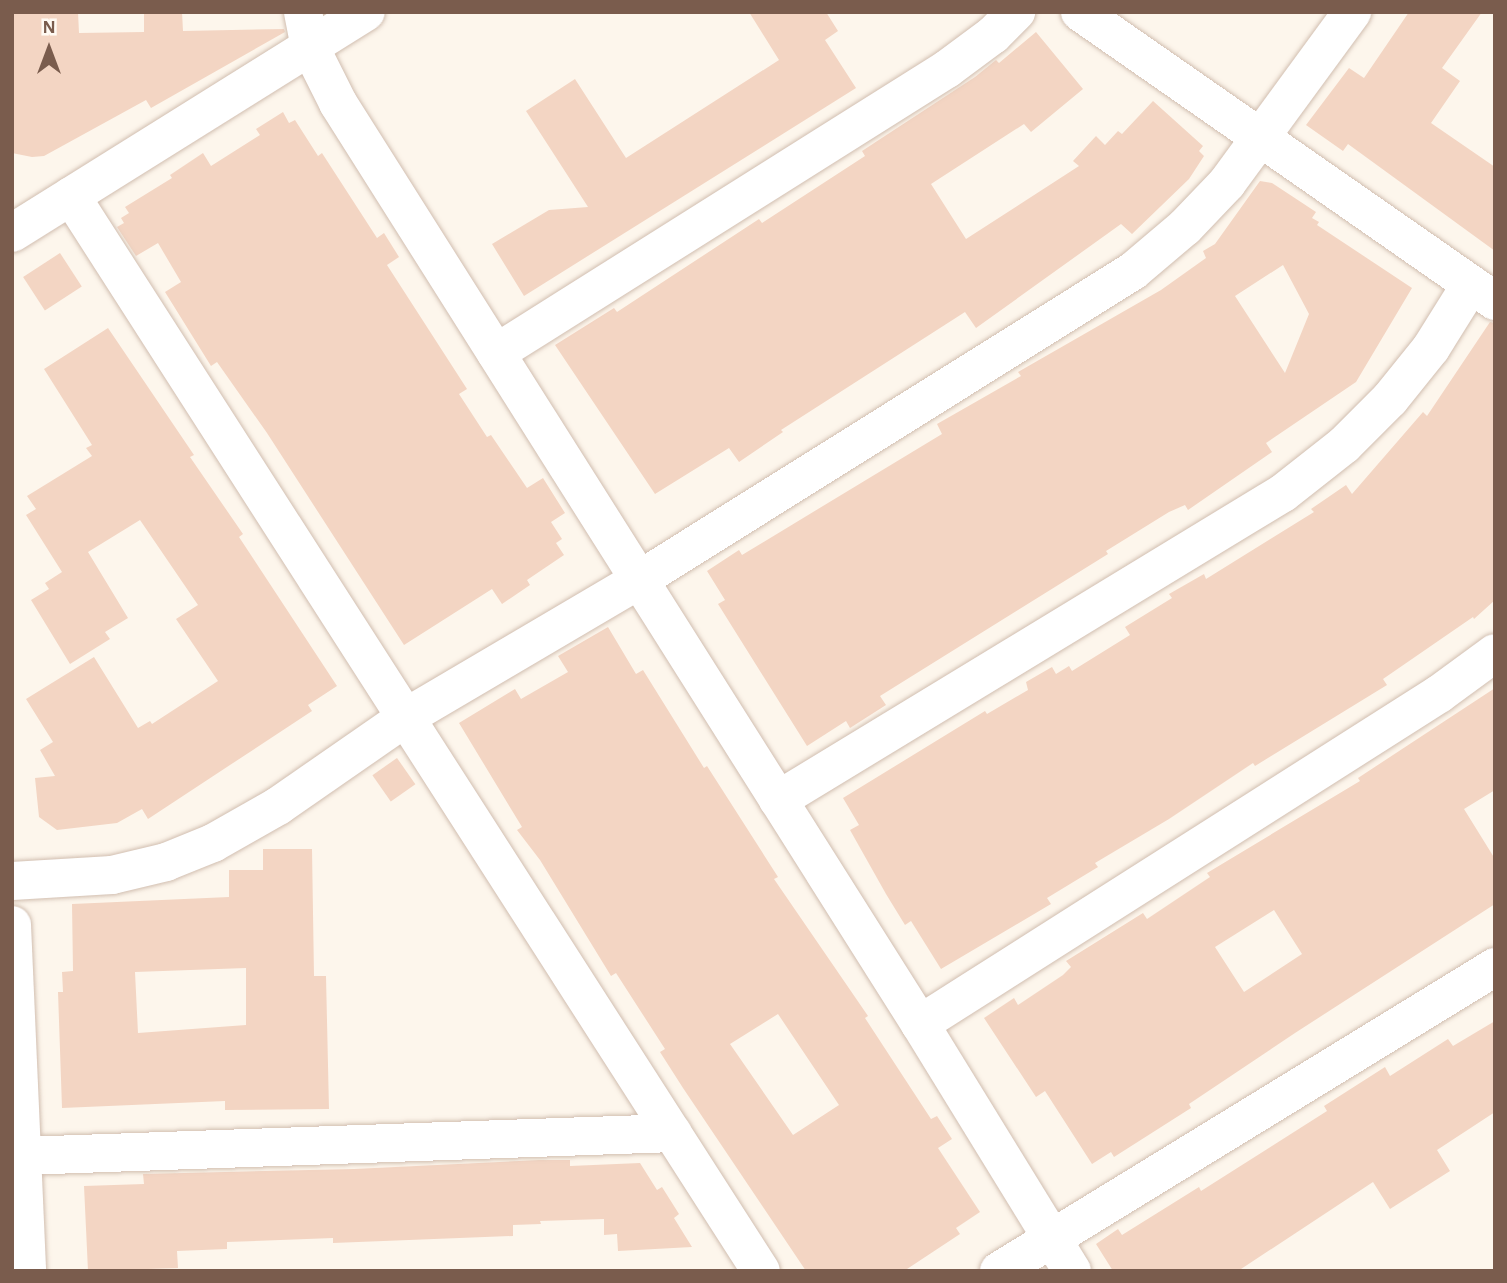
<!DOCTYPE html>
<html>
<head>
<meta charset="utf-8">
<style>
  body { margin:0 }
  #map { position:relative; width:1507px; height:1283px; overflow:hidden; background:#fdf6ec; font-family:"Alegreya Sans",sans-serif }
  div>[style] { position:absolute }
  [style*='--x'] { left:calc(var(--x)*1px); top:calc(var(--y)*1px); width:calc(var(--w)*1px); rotate:calc(var(--a)*1deg) }
  .building>* { inset:0; background:#f3d5c3; transform-origin:0 0 }
  .roads { filter:drop-shadow(0 0 2px #d1beb0) drop-shadow(0 0 2px #d1beb0) }
  .minor>* { height:38px; margin:-19px; padding:0 19px; transform-origin:19px; border-radius:19px; background:#fff }
  span { translate:-50% -50%; white-space:nowrap; text-align:center; line-height:1.15; -webkit-text-stroke:7px #fffaf3; paint-order:stroke }
  .frame { position:absolute; inset:0; border:14px solid #7a5c4d; pointer-events:none }
  .north { position:absolute; left:14px; top:14px; width:70px; height:70px; -webkit-text-stroke:5px #fffaf3; paint-order:stroke; rotate:0deg; font-size:19px; font-weight:700; line-height:28px; text-align:center; color:#7a5c4d }
  .north::after { content:''; display:block; margin:auto; width:24px; height:32px; background:#7a5c4d; clip-path:polygon(50% 0,100% 100%,50% 72%,0 100%) }
</style>
</head>
<body>
<div id="map">
  <div class="building">
    <i style="clip-path:polygon(12px 12px,78px 12px,79px 33px,144px 32px,144px 12px,182px 12px,183px 31px,284px 29px,285px 32px,151px 108px,146px 100px,44px 156px,32px 157px,12px 153px)"></i>
    <i style="clip-path:polygon(749px 12px,826px 12px,838px 31px,825px 40px,856px 88px,524px 296px,492px 244px,549px 210px,588px 207px,526px 111px,575px 79px,626px 158px,779px 60px)"></i>
    <i style="clip-path:polygon(1409px 12px,1482px 12px,1442px 68px,1460px 81px,1431px 123px,1495px 167px,1495px 251px,1348px 144px,1343px 151px,1306px 125px,1349px 68px,1364px 78px)"></i>
    <i style="clip-path:polygon(1036px 32px,1083px 89px,1031px 132px,1024px 124px,931px 184px,966px 239px,1079px 166px,1073px 161px,1096px 136px,1105px 145px,1118px 131px,1122px 134px,1153px 101px,1203px 146px,1199px 151px,1204px 156px,1189px 179px,1132px 234px,1121px 224px,976px 328px,965px 312px,781px 430px,783px 432px,739px 462px,729px 448px,655px 494px,555px 345px,614px 308px,617px 312px,759px 219px,762px 223px,865px 156px,862px 151px,975px 77px,996px 60px,999px 63px)"></i>
    <i style="clip-path:polygon(283px 112px,289px 123px,295px 120px,318px 156px,322px 153px,377px 238px,384px 233px,399px 257px,387px 265px,467px 389px,459px 394px,487px 437px,491px 435px,527px 488px,543px 478px,565px 513px,551px 522px,562px 539px,556px 543px,564px 555px,527px 580px,530px 585px,502px 604px,492px 589px,404px 645px,267px 433px,217px 362px,211px 366px,165px 292px,181px 282px,158px 243px,136px 256px,117px 227px,124px 223px,121px 218px,129px 213px,125px 207px,172px 178px,170px 175px,203px 153px,211px 166px,260px 135px,256px 129px)"></i>
    <i style="clip-path:polygon(evenodd,1260px 181px,1272px 183px,1316px 212px,1312px 218px,1319px 222px,1317px 225px,1412px 288px,1356px 382px,1266px 443px,1272px 452px,1188px 510px,1185px 505px,1169px 512px,1106px 551px,1108px 554px,880px 696px,886px 705px,850px 728px,846px 721px,807px 746px,718px 604px,725px 600px,707px 571px,739px 550px,742px 555px,942px 434px,937px 424px,1021px 376px,1018px 372px,1161px 290px,1206px 258px,1203px 251px,1215px 244px,1260px 181px,1283px 265px,1309px 314px,1285px 373px,1235px 296px,1283px 265px)"></i>
    <i style="left:60px;top:253px;width:40px;height:44px;rotate:57deg"></i>
    <i style="clip-path:polygon(1490px 322px,1495px 323px,1495px 600px,1474px 619px,1473px 617px,1383px 679px,1387px 685px,1255px 766px,1253px 763px,1169px 819px,1095px 863px,1098px 867px,1047px 898px,1051px 904px,941px 969px,911px 921px,905px 925px,886px 894px,850px 830px,859px 825px,843px 798px,985px 711px,987px 714px,1028px 690px,1026px 682px,1052px 667px,1056px 674px,1069px 666px,1072px 671px,1130px 635px,1125px 627px,1172px 598px,1169px 594px,1204px 574px,1206px 579px,1314px 512px,1311px 509px,1346px 485px,1352px 494px,1423px 412px,1427px 416px)"></i>
    <i style="clip-path:polygon(108px 328px,194px 455px,190px 457px,243px 534px,239px 537px,337px 686px,308px 705px,312px 711px,148px 819px,142px 809px,117px 823px,57px 830px,39px 817px,35px 778px,55px 776px,40px 750px,53px 742px,26px 699px,94px 657px,138px 728px,150px 721px,152px 724px,218px 681px,176px 619px,198px 605px,140px 520px,88px 552px,128px 618px,105px 632px,110px 639px,70px 664px,31px 600px,49px 589px,45px 583px,62px 572px,26px 515px,36px 509px,27px 496px,92px 456px,86px 448px,92px 445px,44px 369px)"></i>
    <i style="clip-path:polygon(evenodd,608px 627px,636px 674px,643px 670px,704px 768px,707px 766px,778px 877px,774px 879px,868px 1016px,865px 1018px,931px 1119px,937px 1116px,952px 1139px,938px 1148px,980px 1212px,956px 1228px,960px 1234px,904px 1271px,806px 1271px,683px 1088px,660px 1052px,665px 1049px,616px 973px,611px 976px,540px 860px,517px 830px,522px 827px,459px 723px,515px 689px,521px 699px,568px 672px,558px 656px,608px 627px,778px 1014px,839px 1105px,793px 1135px,730px 1044px,778px 1014px)"></i>
    <i style="clip-path:polygon(evenodd,1495px 688px,1495px 790px,1464px 809px,1495px 859px,1495px 904px,1295px 1033px,1189px 1104px,1191px 1108px,1114px 1157px,1111px 1152px,1092px 1164px,1045px 1091px,1036px 1097px,984px 1018px,1014px 998px,1018px 1005px,1063px 975px,1071px 967px,1066px 961px,1143px 913px,1147px 919px,1210px 877px,1207px 873px,1360px 781px,1358px 778px,1495px 688px,1274px 910px,1302px 954px,1244px 992px,1215px 947px,1274px 910px)"></i>
    <i style="left:397px;top:758px;width:32px;height:30px;rotate:55deg"></i>
    <i style="clip-path:polygon(evenodd,263px 849px,312px 849px,314px 976px,326px 976px,329px 1109px,225px 1110px,225px 1101px,62px 1108px,58px 992px,63px 992px,62px 972px,73px 971px,72px 904px,229px 897px,229px 870px,263px 870px,263px 849px,246px 968px,246px 1025px,138px 1033px,135px 972px,246px 968px)"></i>
    <i style="clip-path:polygon(1495px 1021px,1495px 1112px,1437px 1150px,1450px 1171px,1390px 1209px,1373px 1182px,1238px 1271px,1113px 1271px,1096px 1244px,1118px 1229px,1122px 1235px,1199px 1187px,1201px 1191px,1327px 1111px,1324px 1106px,1385px 1067px,1390px 1076px,1448px 1039px,1453px 1046px)"></i>
    <i style="clip-path:polygon(539px 1160px,570px 1160px,570px 1166px,640px 1163px,657px 1190px,662px 1187px,679px 1214px,674px 1218px,692px 1247px,618px 1251px,617px 1234px,604px 1235px,604px 1219px,540px 1221px,541px 1224px,513px 1225px,513px 1236px,333px 1243px,333px 1238px,227px 1242px,227px 1249px,177px 1251px,178px 1268px,88px 1271px,84px 1186px,144px 1184px,143px 1174px,354px 1169px)"></i>
  </div>
  <div class="roads">
    <div class="minor">
      <i style="--x:303;--y:12;--w:36;--a:79"></i>
      <i style="--x:310;--y:47;--w:63;--a:63.4"></i>
      <i style="--x:338;--y:103;--w:1089;--a:57.71"></i>
      <i style="--x:920;--y:1024;--w:290;--a:58.4"></i>
      <i style="--x:1080;--y:12;--w:506;--a:34.85"></i>
      <i style="--x:71;--y:196;--w:1277;--a:57.31"></i>
      <i style="--x:12;--y:233;--w:417;--a:-32"></i>
      <i style="--x:496;--y:353;--w:533;--a:-32.2"></i>
      <i style="--x:947;--y:69;--w:57;--a:-36.5"></i>
      <i style="--x:993;--y:35;--w:33;--a:-45"></i>
      <i style="--x:778;--y:800;--w:591;--a:-31.3"></i>
      <i style="--x:1283;--y:493;--w:78;--a:-38.2"></i>
      <i style="--x:1344;--y:445;--w:65;--a:-45"></i>
      <i style="--x:1390;--y:399;--w:65;--a:-51.2"></i>
      <i style="--x:1431;--y:348;--w:75;--a:-58"></i>
      <i style="--x:12;--y:881;--w:100;--a:-3.4"></i>
      <i style="--x:112;--y:875;--w:56;--a:-13.5"></i>
      <i style="--x:166;--y:862;--w:51;--a:-22"></i>
      <i style="--x:213;--y:843;--w:75;--a:-29.6"></i>
      <i style="--x:278;--y:806;--w:158;--a:-34.7"></i>
      <i style="--x:408;--y:716;--w:268;--a:-30.5"></i>
      <i style="--x:639;--y:580;--w:583;--a:-32.03"></i>
      <i style="--x:1133;--y:271;--w:68;--a:-40.2"></i>
      <i style="--x:1185;--y:227;--w:61;--a:-46.3"></i>
      <i style="--x:1227;--y:183;--w:212;--a:-53.8"></i>
      <i style="--x:12;--y:925;--w:346;--a:87.5"></i>
      <i style="--x:920;--y:1024;--w:615;--a:-32.45"></i>
      <i style="--x:1439;--y:694;--w:69;--a:-36.2"></i>
      <i style="--x:22;--y:1156;--w:651;--a:-2.02"></i>
      <i style="--x:999;--y:1271;--w:582;--a:-31.5"></i>
    </div>
  </div>
  <div class="frame"></div>
  <div class="north">N</div>
</div>
</body>
</html>
